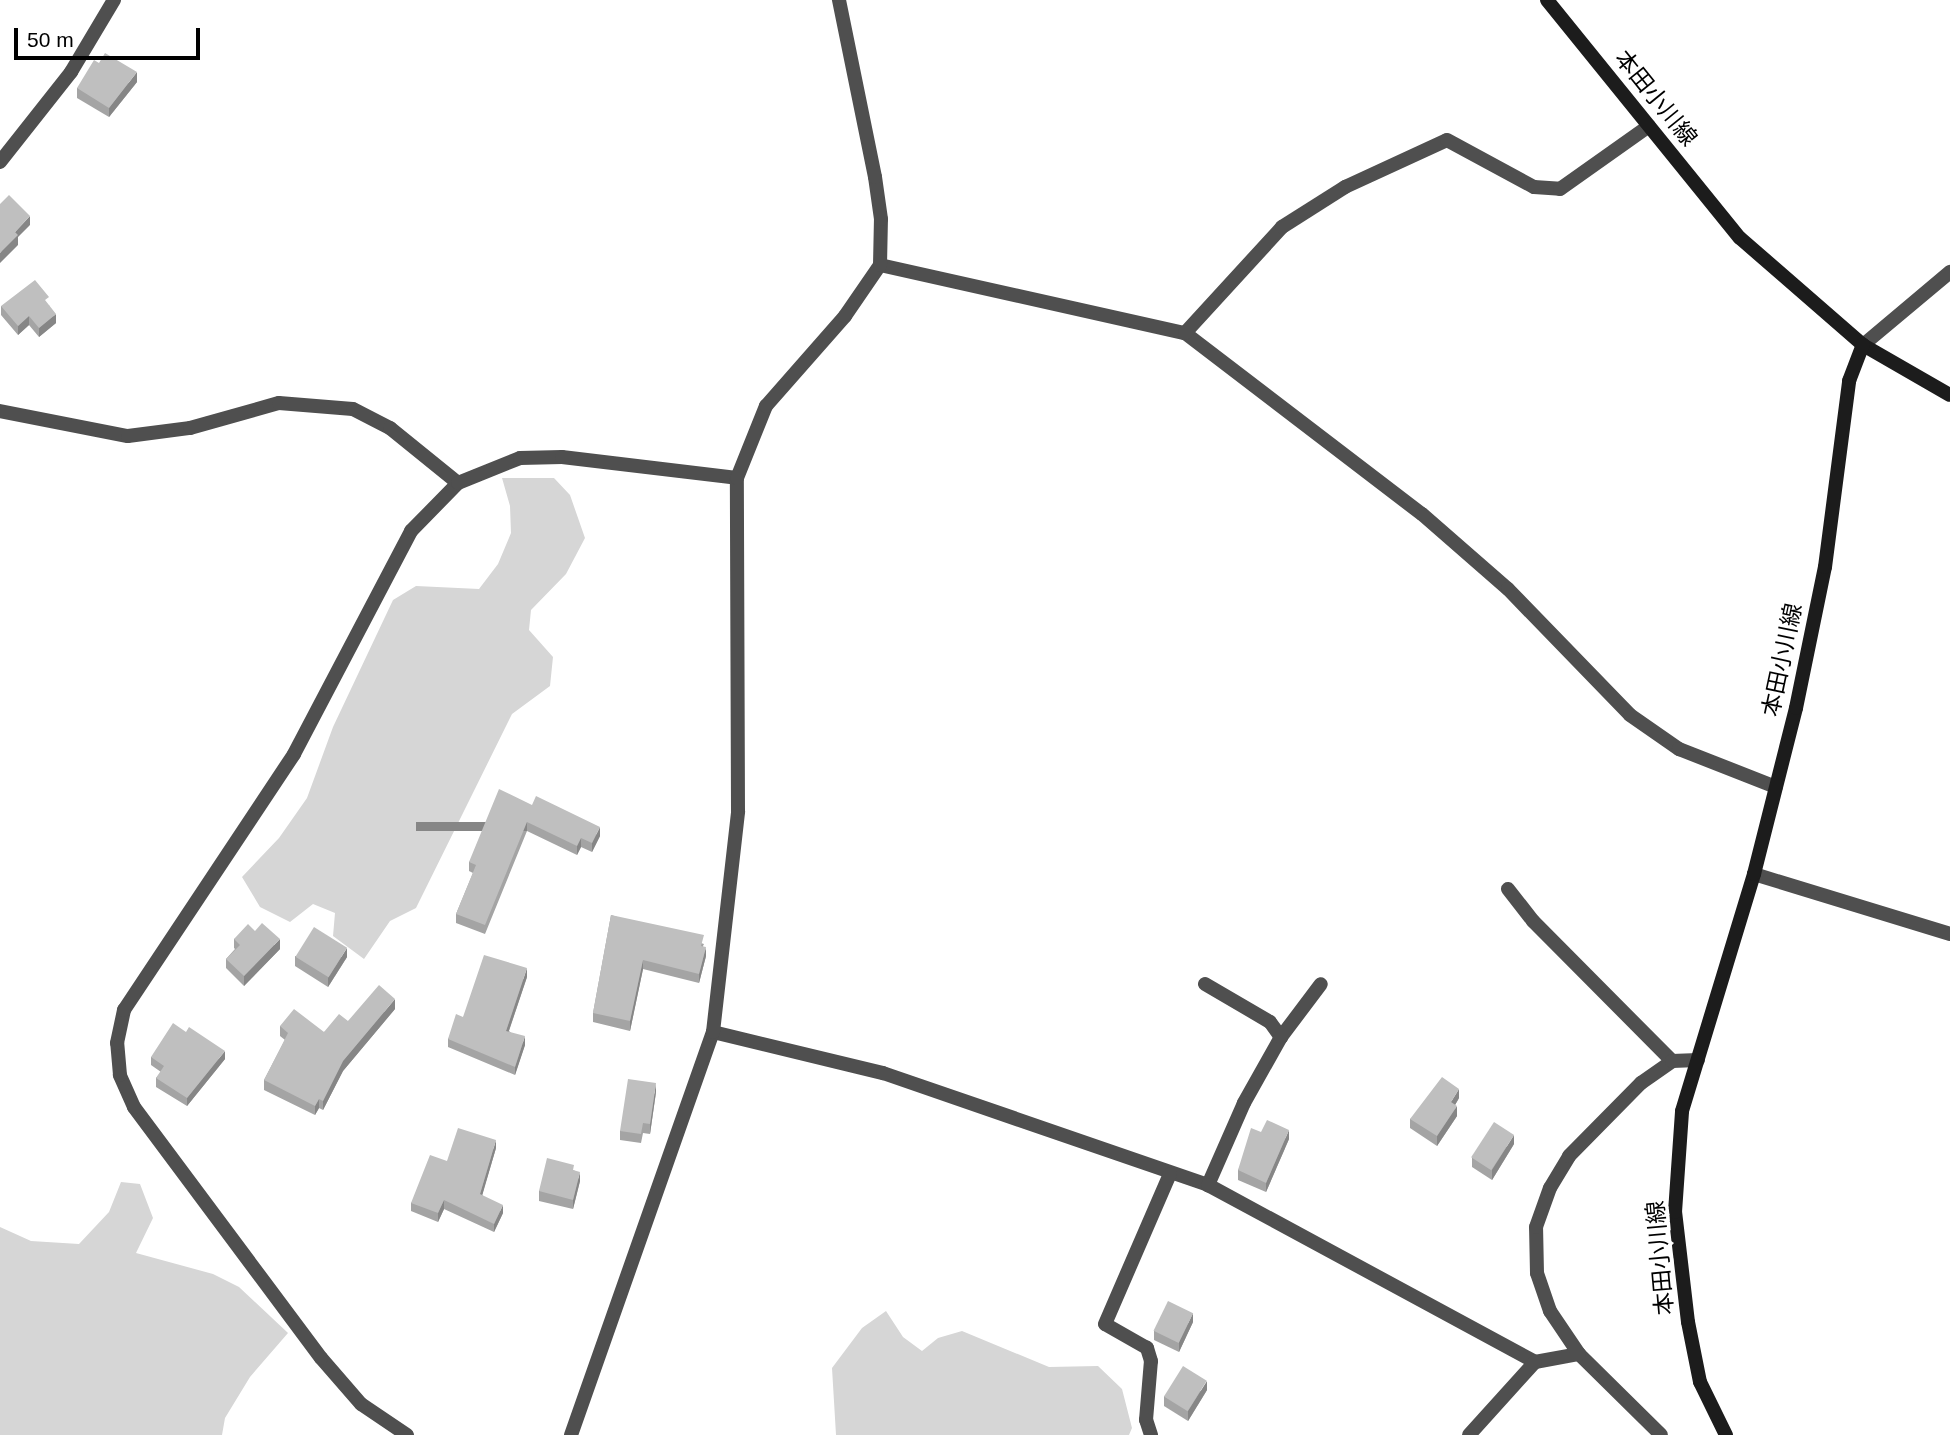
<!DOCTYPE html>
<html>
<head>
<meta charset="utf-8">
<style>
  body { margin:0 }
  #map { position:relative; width:1950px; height:1435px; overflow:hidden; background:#fff; font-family:Helvetica,"Noto Sans JP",sans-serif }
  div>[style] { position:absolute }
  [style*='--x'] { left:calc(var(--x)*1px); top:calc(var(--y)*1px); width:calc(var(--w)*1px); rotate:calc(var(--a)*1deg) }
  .green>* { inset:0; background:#d6d6d6 }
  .lane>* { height:14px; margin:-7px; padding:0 7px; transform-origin:7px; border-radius:7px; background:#4f4f4f }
  .street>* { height:14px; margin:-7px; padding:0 7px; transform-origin:7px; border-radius:7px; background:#4f4f4f }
  .secondary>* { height:14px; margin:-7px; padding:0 7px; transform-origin:7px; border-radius:7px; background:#1c1c1c }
  .wall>* { inset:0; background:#a4a4a4 }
  .shaded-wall>* { inset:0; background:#868686; transform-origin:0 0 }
  .building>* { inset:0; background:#bfbfbf; transform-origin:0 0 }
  span { translate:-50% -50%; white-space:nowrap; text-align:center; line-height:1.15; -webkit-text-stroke:7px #fff; paint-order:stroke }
  .street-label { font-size:23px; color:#000 }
  .scale { position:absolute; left:14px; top:28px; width:186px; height:32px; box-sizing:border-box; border:4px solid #000; border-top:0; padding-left:9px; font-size:21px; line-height:24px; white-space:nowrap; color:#000; -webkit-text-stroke:5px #fff; paint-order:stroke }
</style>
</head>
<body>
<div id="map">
  <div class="green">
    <i style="clip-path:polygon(502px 478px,554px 478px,570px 495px,585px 538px,566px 574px,531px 610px,529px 630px,553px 657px,550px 686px,512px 714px,416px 908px,390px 921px,364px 959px,333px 936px,335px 913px,313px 904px,290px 922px,260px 907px,242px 877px,279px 838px,307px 798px,333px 727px,393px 600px,416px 586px,479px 589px,498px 564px,511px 533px,510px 506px)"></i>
    <i style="clip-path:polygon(121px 1182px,140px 1184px,153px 1218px,136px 1253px,213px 1274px,239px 1287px,288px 1333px,250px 1377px,225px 1418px,222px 1435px,0 1435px,0 1227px,31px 1241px,79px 1244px,109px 1212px)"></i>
    <i style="clip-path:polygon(886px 1311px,903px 1337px,922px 1351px,938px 1338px,962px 1331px,1049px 1367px,1098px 1366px,1122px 1389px,1132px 1428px,1129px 1435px,836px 1435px,832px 1368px,862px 1328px)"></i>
  </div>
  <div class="lane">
    <i style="--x:1508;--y:889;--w:41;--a:52"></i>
    <i style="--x:1533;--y:921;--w:197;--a:45.2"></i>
    <i style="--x:1205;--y:984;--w:75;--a:30.3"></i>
    <i style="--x:1270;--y:1022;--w:19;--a:54"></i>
    <i style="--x:1281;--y:1037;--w:76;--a:119.3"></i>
    <i style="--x:1244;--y:1103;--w:90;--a:113.7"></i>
    <i style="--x:1281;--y:1037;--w:66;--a:-53"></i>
  </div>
  <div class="street">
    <i style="--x:0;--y:162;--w:115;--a:-51.7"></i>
    <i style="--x:71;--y:72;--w:84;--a:-59.2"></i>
    <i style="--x:880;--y:265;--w:312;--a:12.6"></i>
    <i style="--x:1185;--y:333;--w:298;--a:37.4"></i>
    <i style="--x:1422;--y:514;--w:114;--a:41.1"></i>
    <i style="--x:1508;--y:589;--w:175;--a:45.9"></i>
    <i style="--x:1630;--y:715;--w:60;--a:34.8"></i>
    <i style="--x:1679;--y:749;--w:104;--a:21.4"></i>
    <i style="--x:1185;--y:333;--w:144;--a:-47.5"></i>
    <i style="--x:1282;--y:227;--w:75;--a:-32.4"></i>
    <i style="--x:1345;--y:187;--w:112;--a:-24.7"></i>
    <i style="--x:1447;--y:140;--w:99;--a:28.4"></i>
    <i style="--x:1534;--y:187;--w:26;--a:4"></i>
    <i style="--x:1560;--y:189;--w:109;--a:-35.3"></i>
    <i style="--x:1863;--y:345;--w:114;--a:-40"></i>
    <i style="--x:0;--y:411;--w:130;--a:11.1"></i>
    <i style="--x:128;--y:436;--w:63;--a:-7.4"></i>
    <i style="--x:190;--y:428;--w:92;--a:-15.7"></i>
    <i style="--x:279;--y:403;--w:74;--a:4.6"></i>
    <i style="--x:353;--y:409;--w:42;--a:27.2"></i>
    <i style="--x:390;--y:428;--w:87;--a:39"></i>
    <i style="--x:1754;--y:874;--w:205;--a:17"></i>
    <i style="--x:713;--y:1032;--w:175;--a:13.6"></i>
    <i style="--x:883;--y:1073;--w:344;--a:19"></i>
    <i style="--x:1208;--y:1185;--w:372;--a:28.4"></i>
    <i style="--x:1535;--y:1362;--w:45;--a:-10.3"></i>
    <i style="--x:1579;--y:1354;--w:115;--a:44.6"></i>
    <i style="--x:1579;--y:1354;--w:52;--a:-124"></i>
    <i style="--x:1550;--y:1311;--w:40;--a:-108.9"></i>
    <i style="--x:1537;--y:1273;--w:46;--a:-91.2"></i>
    <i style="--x:1536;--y:1227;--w:41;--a:-70.3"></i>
    <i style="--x:1550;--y:1188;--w:37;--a:-59"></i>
    <i style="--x:1569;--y:1156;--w:103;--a:-45.4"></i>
    <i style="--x:1641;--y:1083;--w:38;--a:-35"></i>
    <i style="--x:1672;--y:1061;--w:26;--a:-2"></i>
    <i style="--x:407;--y:1435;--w:55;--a:-146"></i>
    <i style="--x:361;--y:1404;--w:61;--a:-131"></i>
    <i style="--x:321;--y:1358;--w:313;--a:-126.7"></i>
    <i style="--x:134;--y:1107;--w:35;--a:-114"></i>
    <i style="--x:120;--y:1075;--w:32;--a:-95"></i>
    <i style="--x:117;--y:1043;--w:34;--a:-78"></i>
    <i style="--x:124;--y:1010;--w:307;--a:-56.4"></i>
    <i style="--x:294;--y:754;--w:252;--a:-62.3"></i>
    <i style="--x:411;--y:531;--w:67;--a:-45.6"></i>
    <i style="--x:458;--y:483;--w:67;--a:-22"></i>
    <i style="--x:520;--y:458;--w:42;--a:-1.4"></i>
    <i style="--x:562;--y:457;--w:176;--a:6.8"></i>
    <i style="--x:571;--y:1435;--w:427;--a:-70.6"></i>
    <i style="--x:713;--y:1032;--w:222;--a:-83.5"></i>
    <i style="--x:738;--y:811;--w:333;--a:-90.2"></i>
    <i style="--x:737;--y:478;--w:78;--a:-68.1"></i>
    <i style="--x:766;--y:406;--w:120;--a:-48.7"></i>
    <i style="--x:845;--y:316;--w:62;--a:-55.5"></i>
    <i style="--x:880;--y:265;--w:46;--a:-88.8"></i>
    <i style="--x:881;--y:219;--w:42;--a:-98.1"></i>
    <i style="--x:875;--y:177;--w:181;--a:-101.5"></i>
    <i style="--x:1151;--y:1435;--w:16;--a:-108"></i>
    <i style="--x:1146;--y:1420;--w:59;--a:-85.2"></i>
    <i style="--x:1151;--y:1361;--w:14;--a:-107"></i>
    <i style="--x:1147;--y:1348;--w:48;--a:-150.3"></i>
    <i style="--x:1105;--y:1324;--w:163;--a:-66.6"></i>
    <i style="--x:1469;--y:1435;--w:98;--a:-47.9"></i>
  </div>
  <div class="secondary">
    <i style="--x:1547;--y:0;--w:306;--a:51"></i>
    <i style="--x:1740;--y:238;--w:163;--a:41"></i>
    <i style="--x:1863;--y:345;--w:100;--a:29.9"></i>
    <i style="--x:1726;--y:1435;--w:59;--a:-116.1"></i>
    <i style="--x:1700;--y:1382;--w:61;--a:-101.3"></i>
    <i style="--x:1688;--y:1322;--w:111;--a:-96.7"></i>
    <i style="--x:1675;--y:1212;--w:101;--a:-86"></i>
    <i style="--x:1682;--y:1111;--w:248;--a:-73.1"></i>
    <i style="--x:1754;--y:874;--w:171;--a:-75.8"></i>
    <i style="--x:1796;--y:708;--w:144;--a:-78.4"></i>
    <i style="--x:1825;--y:567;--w:188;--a:-82.6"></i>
    <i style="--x:1849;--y:381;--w:39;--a:-69"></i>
  </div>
  <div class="wall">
    <i style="clip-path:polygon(137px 82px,109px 117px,77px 98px,77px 88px)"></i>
    <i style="clip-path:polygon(49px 305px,56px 323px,39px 337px,29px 325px,18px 335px,1px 315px,1px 306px)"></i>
    <i style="clip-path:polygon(532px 805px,600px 836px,592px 852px,581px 847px,577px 855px,527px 831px,485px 934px,456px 923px,456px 914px,473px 873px,469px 871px,469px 862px)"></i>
    <i style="clip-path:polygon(611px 915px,704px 944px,703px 946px,706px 956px,699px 983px,643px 969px,630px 1031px,593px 1022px,593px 1013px)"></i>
    <i style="clip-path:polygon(255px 931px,280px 949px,244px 986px,226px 968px,226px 959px,235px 949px,234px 948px,234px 939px)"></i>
    <i style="clip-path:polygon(295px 956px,347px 957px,328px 987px,295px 966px)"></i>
    <i style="clip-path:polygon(527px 977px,509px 1031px,525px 1045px,515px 1075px,448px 1047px,448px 1039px,463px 1017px)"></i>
    <i style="clip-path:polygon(395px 1009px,343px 1071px,323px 1110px,319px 1108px,315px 1115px,264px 1090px,264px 1080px,285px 1040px,280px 1036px,280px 1026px,324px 1032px,348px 1021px)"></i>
    <i style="clip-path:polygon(151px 1057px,225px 1059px,187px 1106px,156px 1087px,156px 1078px,161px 1072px,151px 1065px)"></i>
    <i style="clip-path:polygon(656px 1092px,650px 1134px,643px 1133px,641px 1143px,620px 1140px,620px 1131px)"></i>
    <i style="clip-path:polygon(1459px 1098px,1455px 1105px,1457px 1116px,1437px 1146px,1410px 1128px,1410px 1119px)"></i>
    <i style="clip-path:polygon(1261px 1132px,1289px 1139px,1266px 1192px,1238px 1180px,1238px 1170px)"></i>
    <i style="clip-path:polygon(1514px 1144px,1492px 1180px,1472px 1167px,1472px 1158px)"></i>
    <i style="clip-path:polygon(496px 1148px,482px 1195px,503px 1213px,494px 1232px,444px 1209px,438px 1222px,411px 1211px,411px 1203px,447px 1161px)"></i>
    <i style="clip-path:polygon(574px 1170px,580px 1181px,573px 1209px,539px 1201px,539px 1191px)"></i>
    <i style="clip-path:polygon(1193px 1322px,1179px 1352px,1154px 1340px,1154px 1331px)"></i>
    <i style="clip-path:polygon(1207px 1390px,1188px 1421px,1164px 1406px,1164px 1396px)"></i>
  </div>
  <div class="shaded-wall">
    <i style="clip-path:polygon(137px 72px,137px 82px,109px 117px,109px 108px)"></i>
    <i style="clip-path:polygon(30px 216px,30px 225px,18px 237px,18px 245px,0 263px,0 253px,15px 232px)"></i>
    <i style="clip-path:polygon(56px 314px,56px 323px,39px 337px,39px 328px)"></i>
    <i style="clip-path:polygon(29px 316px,29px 325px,18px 335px,18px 326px)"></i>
    <i style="left:527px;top:822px;width:9px;height:111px;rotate:90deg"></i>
    <i style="clip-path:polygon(600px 827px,600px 836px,592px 852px,592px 843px)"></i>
    <i style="clip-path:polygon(581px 838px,581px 847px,577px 855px,577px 846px)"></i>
    <i style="clip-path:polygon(280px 939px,280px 949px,244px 986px,244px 976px)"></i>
    <i style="clip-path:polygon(706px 947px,706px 956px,699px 983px,699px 974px)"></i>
    <i style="clip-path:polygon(347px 948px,347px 957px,328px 987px,328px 978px)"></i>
    <i style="clip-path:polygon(643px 960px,643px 969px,630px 1031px,630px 1021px)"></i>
    <i style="clip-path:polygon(527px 968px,527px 977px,506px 1039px,506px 1031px)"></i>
    <i style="clip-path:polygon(395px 999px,395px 1009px,343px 1071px,323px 1110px,323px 1101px,343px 1061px)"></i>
    <i style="clip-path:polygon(525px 1036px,525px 1045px,515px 1075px,515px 1067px)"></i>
    <i style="clip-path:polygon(225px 1051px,225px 1059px,187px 1106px,187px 1098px)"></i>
    <i style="clip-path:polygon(656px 1083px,656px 1092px,650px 1134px,650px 1124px)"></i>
    <i style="clip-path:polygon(1459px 1089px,1459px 1098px,1451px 1112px,1451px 1102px)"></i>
    <i style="clip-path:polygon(319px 1099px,319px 1108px,315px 1115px,315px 1106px)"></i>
    <i style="clip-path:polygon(1457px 1106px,1457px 1116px,1437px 1146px,1437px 1136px)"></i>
    <i style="clip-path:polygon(1289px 1130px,1289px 1139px,1266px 1192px,1266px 1183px)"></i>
    <i style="clip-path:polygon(1514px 1135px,1514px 1144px,1492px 1180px,1492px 1170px)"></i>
    <i style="clip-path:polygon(496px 1140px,496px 1148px,480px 1203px,480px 1194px)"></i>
    <i style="clip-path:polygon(580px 1172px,580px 1181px,573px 1209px,573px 1200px)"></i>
    <i style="clip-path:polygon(444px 1200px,444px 1209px,438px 1222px,438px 1213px)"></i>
    <i style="clip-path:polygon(503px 1205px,503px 1213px,494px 1232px,494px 1224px)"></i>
    <i style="clip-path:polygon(1193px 1313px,1193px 1322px,1179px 1352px,1179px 1342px)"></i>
    <i style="clip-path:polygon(1207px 1381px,1207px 1390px,1188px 1421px,1188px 1411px)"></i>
  </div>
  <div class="building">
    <i style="clip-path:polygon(105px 53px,137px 72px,109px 108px,77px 88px,94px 60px,99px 63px)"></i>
    <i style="clip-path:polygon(9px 195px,30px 216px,15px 232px,18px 235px,0 253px,0 204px)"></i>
    <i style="clip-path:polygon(35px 280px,49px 297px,45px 300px,56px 314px,39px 328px,29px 316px,18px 326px,1px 306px)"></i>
    <i style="clip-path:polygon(499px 789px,532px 805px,536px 796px,600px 827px,592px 843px,581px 838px,577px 846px,527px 822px,485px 925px,456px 914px,476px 865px,469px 862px)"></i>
    <i style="clip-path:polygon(611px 915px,704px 935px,701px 946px,706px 947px,699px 974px,643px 960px,630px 1021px,593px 1013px)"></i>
    <i style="clip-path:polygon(262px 923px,280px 939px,244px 976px,226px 959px,240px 945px,234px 939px,248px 924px,255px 931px)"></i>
    <i style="left:314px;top:927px;width:39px;height:35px;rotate:32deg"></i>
    <i style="clip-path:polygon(484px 955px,527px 968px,506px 1031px,525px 1036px,515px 1067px,448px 1039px,456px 1014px,463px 1017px)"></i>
    <i style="clip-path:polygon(379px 985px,395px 999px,343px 1061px,323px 1101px,319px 1099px,315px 1106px,264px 1080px,288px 1033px,280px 1026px,294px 1009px,324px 1032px,339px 1014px,348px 1021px)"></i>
    <i style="clip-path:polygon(173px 1023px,186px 1032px,189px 1027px,225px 1051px,187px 1098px,156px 1078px,164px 1066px,151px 1057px)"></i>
    <i style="clip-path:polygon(1442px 1077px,1459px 1089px,1451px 1102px,1457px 1106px,1437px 1136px,1410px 1119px)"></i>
    <i style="clip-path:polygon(628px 1079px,656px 1083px,650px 1124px,643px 1123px,641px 1134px,620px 1131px)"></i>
    <i style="clip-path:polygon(1267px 1120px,1289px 1130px,1266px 1183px,1238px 1170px,1251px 1128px,1261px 1132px)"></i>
    <i style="left:1494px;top:1122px;width:24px;height:42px;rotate:33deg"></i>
    <i style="clip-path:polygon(458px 1128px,496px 1140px,480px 1194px,503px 1205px,494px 1224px,444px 1200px,438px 1213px,411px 1203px,430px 1155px,447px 1161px)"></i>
    <i style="clip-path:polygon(547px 1158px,574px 1165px,573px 1170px,580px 1172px,573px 1200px,539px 1191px)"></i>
    <i style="left:1168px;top:1301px;width:28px;height:33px;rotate:26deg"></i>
    <i style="left:1183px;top:1366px;width:28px;height:36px;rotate:32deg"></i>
  </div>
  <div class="street-label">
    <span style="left:1656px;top:98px;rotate:51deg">本田小川線</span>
    <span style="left:1782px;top:660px;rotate:-78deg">本田小川線</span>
    <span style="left:1660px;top:1258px;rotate:-95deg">本田小川線</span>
  </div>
  <div class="scale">50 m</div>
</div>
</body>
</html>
